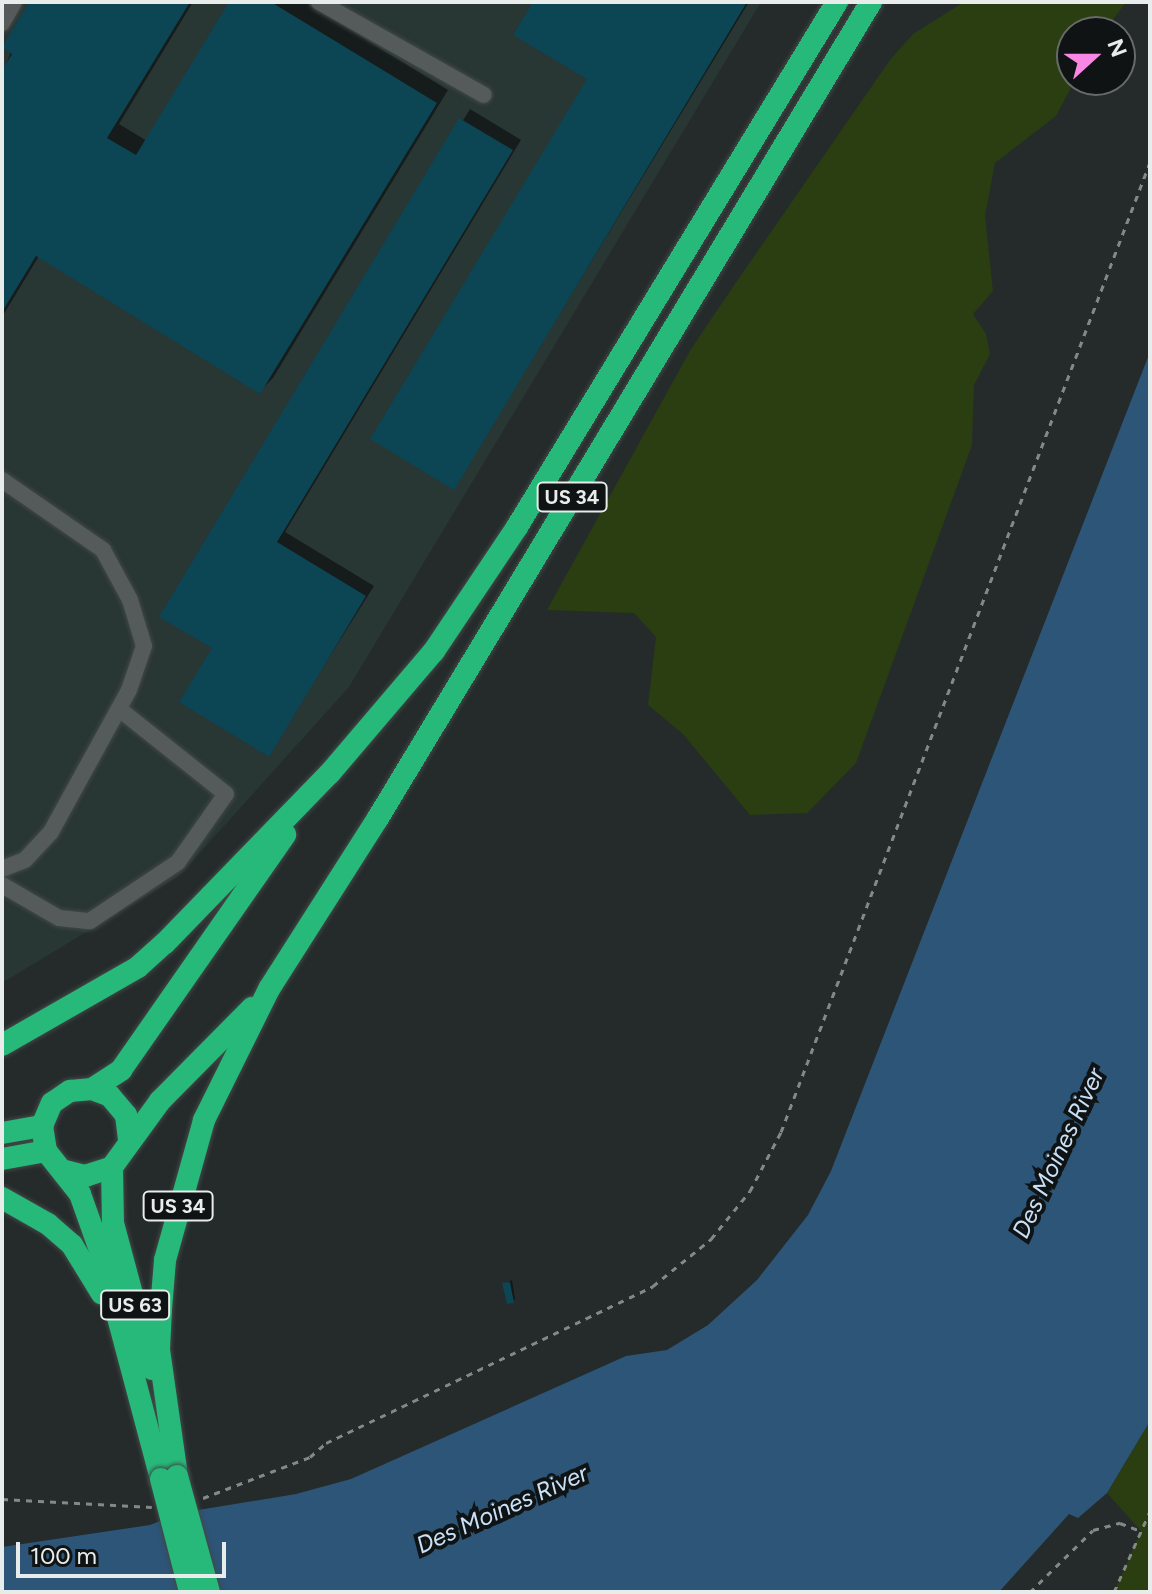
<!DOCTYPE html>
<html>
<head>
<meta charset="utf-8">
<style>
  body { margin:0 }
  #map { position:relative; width:1152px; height:1594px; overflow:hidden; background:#252b2b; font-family:Figtree,sans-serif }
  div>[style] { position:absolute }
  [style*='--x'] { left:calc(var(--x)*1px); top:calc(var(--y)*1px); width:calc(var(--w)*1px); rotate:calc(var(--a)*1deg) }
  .built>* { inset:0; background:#283634 }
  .green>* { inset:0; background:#2a3e11 }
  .water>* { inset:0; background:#2c5578 }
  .shadow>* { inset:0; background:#0007 }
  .building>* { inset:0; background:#0c4553 }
  .path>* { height:3px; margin-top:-1.5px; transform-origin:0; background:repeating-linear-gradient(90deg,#848988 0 6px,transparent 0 12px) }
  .roads { filter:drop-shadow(0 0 2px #424847) drop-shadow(0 0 2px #424847) }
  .minor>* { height:16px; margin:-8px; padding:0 8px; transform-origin:8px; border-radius:8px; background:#545b5a }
  .highway>* { height:22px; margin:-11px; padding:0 11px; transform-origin:11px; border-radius:11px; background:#27b97a }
  .bridges { filter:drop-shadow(0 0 2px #424847) drop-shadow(0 0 2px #424847) }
  .highway-bridge>* { height:22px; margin:-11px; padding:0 11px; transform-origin:11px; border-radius:11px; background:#27b97a }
  span { translate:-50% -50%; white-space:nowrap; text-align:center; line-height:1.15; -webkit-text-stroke:8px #101313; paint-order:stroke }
  .shield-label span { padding:2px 6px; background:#101313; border:2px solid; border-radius:6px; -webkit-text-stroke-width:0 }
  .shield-label { font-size:20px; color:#e8eceb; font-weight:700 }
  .water-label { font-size:24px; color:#c8e1f8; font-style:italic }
  .frame { position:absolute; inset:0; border:4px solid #e8eceb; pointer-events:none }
  .north { position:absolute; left:1056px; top:16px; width:80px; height:80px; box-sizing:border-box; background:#101313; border:2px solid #666a69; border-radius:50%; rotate:69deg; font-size:22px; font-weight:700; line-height:32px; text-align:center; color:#e8eceb }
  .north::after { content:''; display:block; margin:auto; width:28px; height:36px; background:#fb87e5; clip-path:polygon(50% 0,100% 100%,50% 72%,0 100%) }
  .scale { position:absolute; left:16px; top:1542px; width:210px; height:36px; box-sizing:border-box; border:4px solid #e8eceb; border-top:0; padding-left:10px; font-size:24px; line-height:28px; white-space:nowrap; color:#e8eceb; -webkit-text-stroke:6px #101313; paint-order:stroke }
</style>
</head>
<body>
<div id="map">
  <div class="built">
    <i style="clip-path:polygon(2px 2px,761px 2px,349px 687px,179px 876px,2px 983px)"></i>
  </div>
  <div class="green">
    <i style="clip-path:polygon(964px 2px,1126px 2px,1104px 32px,1072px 32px,1075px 80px,1056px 116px,995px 163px,985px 216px,993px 291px,973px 314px,986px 334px,990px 354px,974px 385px,972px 445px,856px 763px,807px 813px,750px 815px,683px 734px,648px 705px,656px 637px,634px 613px,547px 610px,691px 349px,737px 281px,890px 60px,913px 34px)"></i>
    <i style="clip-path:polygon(1150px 1421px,1150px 1592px,1114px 1592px,1141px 1531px,1107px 1493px)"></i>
  </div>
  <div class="water">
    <i style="clip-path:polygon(1150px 352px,1150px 1421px,1107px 1493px,1078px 1518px,1069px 1514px,999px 1592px,2px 1592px,2px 1547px,150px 1525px,180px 1513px,296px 1494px,351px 1479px,626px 1356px,667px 1350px,708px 1325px,757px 1280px,808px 1215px,831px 1171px)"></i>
  </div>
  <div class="shadow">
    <i style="clip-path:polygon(32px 2px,193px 2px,119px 124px,147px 141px,231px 2px,305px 2px,448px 90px,273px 378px,260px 391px,39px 256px,2px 317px,2px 74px)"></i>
    <i style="clip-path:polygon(536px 2px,749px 2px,454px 487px,589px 78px)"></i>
    <i style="clip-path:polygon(470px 109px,521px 140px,285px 532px,374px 586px,268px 754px,214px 648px,162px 616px)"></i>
    <i style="clip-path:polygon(512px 1280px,515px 1299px,513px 1301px,505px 1284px)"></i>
  </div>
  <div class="building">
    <i style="clip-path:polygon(29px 2px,190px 2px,107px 138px,136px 155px,229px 2px,271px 2px,437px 103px,260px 394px,36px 256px,2px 312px,2px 70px,12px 54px,2px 47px)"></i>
    <i style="clip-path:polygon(533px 2px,747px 2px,454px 490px,370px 439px,587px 79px,513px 35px)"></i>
    <i style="clip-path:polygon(459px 118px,513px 150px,277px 542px,366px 596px,269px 757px,179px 702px,212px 648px,159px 617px)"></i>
    <i style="clip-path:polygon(510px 1282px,514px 1303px,507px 1304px,502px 1283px)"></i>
  </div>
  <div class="path">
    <i style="--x:203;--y:1498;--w:115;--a:-21"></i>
    <i style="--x:310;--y:1457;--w:21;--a:-41"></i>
    <i style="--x:326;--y:1443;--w:363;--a:-25.6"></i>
    <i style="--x:653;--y:1286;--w:75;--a:-39"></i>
    <i style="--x:711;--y:1239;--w:62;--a:-50.9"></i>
    <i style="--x:750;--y:1191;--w:67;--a:-62.3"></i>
    <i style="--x:781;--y:1132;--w:1038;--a:-69.17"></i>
    <i style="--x:2;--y:1499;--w:150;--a:3.1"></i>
    <i style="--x:1030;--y:1592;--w:88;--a:-44.5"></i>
    <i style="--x:1093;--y:1530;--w:28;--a:-15"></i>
    <i style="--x:1120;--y:1523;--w:22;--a:21"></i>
    <i style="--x:1114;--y:1592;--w:89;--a:-66"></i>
  </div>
  <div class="roads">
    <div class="minor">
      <i style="--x:319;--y:2;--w:189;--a:29.4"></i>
      <i style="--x:2;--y:23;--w:24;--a:-60"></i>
      <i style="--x:2;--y:480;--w:123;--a:34.7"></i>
      <i style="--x:103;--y:550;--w:57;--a:61.6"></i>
      <i style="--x:130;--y:600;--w:48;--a:73.1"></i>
      <i style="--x:144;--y:646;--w:46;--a:108.8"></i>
      <i style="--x:129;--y:690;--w:162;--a:118.8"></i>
      <i style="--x:51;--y:832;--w:38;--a:133"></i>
      <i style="--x:25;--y:860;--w:25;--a:159"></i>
      <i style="--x:2;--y:885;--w:66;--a:30.1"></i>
      <i style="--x:59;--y:918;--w:31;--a:6"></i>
      <i style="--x:90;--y:921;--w:106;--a:-33.8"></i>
      <i style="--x:178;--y:862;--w:83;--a:-54.8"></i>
      <i style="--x:226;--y:794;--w:137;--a:-141.5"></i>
    </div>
    <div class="highway">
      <i style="--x:2;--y:1045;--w:157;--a:-29.8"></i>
      <i style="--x:138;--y:967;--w:36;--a:-42"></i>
      <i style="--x:165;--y:943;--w:237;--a:-45.9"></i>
      <i style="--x:330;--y:773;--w:160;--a:-49.6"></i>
      <i style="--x:434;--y:651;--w:149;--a:-56.2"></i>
      <i style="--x:517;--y:527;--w:615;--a:-58.64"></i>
      <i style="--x:92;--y:1089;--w:19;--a:21"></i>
      <i style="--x:110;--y:1096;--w:25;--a:50"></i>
      <i style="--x:126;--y:1115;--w:25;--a:83"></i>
      <i style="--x:2;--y:1133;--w:41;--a:-9.9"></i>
      <i style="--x:2;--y:1159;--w:45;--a:-10.3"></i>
      <i style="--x:112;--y:1167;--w:56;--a:89"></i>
      <i style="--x:113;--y:1223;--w:151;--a:75"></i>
      <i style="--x:65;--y:1171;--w:21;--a:14"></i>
      <i style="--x:85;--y:1176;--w:28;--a:-18"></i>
      <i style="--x:112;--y:1167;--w:82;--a:-54"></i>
      <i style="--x:160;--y:1101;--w:131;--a:-45.3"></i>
      <i style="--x:2;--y:1198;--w:53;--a:29.5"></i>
      <i style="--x:48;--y:1224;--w:32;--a:41"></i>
      <i style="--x:72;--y:1245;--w:57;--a:58.5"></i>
      <i style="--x:177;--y:1476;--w:128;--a:-98.1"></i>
      <i style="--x:159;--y:1349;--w:40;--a:-87.1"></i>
      <i style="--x:161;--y:1309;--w:49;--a:-85.3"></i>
      <i style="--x:165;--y:1260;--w:145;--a:-74.4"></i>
      <i style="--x:204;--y:1120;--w:146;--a:-63.6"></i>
      <i style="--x:269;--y:989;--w:203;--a:-57.5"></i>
      <i style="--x:378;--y:818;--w:953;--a:-58.86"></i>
      <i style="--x:161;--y:1479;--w:234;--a:-104.9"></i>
      <i style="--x:101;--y:1253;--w:63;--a:-109.6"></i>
      <i style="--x:80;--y:1194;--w:55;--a:-128.3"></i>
      <i style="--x:46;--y:1151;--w:25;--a:-99"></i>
      <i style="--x:42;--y:1126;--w:25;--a:-67"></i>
      <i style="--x:52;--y:1103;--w:22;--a:-34"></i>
      <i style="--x:70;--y:1091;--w:22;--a:-5"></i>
      <i style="--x:92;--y:1089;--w:35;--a:-33"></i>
      <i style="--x:121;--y:1070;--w:287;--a:-55.1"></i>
    </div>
  </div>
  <div class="bridges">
    <div class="highway-bridge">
      <i style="--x:177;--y:1476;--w:120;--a:74.6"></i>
      <i style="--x:161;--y:1479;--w:117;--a:75.6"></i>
    </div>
  </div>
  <div class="shield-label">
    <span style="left:572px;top:497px">US 34</span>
    <span style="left:178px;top:1206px">US 34</span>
    <span style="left:135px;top:1305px">US 63</span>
  </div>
  <div class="water-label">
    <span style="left:1058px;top:1153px;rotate:-65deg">Des Moines River</span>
    <span style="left:502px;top:1509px;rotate:-24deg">Des Moines River</span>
  </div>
  <div class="frame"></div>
  <div class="north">N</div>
  <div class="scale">100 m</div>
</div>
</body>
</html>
